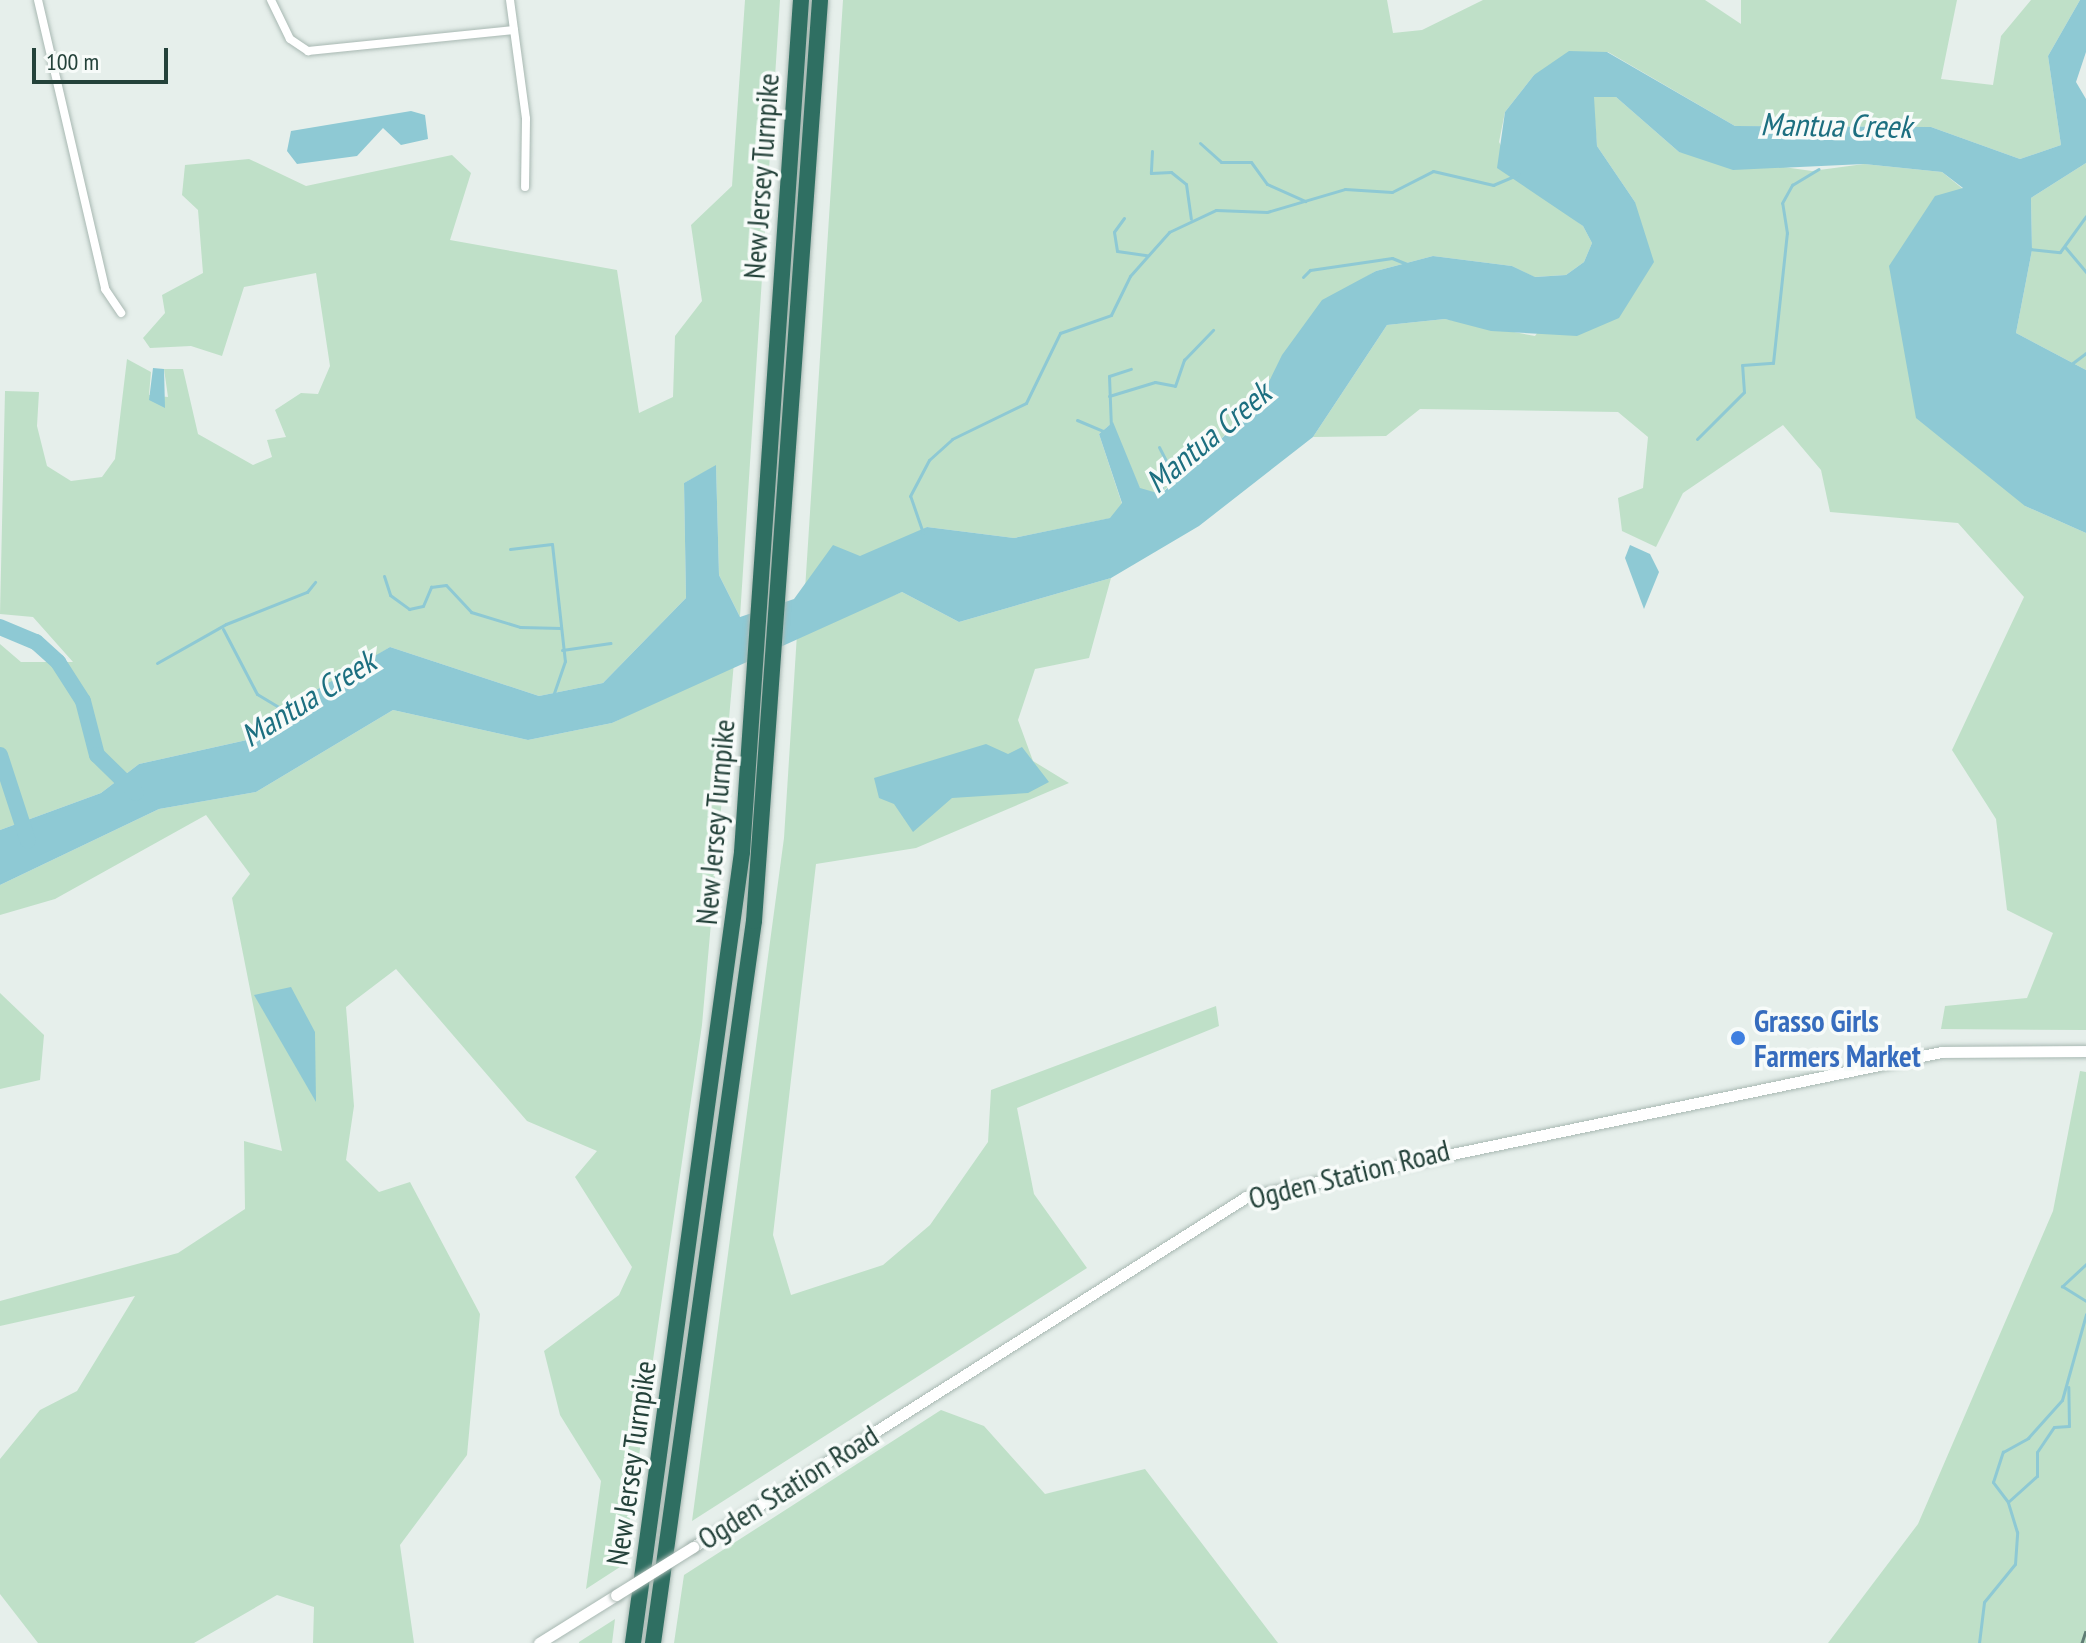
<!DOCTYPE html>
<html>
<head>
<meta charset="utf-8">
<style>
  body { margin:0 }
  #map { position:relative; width:2086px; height:1643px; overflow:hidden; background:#e6efeb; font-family:"PT Sans Narrow",sans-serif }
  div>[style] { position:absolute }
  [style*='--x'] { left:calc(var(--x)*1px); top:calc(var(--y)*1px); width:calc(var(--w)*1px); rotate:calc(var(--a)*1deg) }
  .green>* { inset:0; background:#bfe0c8 }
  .water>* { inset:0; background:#8ec9d4 }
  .stream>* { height:3px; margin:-1.5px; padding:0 1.5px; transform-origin:1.5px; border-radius:1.5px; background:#8ec9d4 }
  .river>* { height:16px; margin:-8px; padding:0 8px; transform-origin:8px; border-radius:8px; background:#8ec9d4 }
  .roads { filter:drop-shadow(0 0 2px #a8b8b2) drop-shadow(0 0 2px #a8b8b2) }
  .minor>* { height:8px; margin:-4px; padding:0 4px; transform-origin:4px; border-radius:4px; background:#fff }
  .tertiary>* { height:11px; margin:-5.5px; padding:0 5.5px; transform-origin:5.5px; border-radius:5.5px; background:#fff }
  .motorway>* { height:16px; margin:-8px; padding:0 8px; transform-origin:8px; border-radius:8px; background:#2f6f62 }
  .rail>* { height:3px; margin-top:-1.5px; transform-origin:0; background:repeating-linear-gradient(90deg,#5f7d75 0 16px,transparent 0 24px) }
  .bridges { filter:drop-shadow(0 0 2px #a8b8b2) drop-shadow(0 0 2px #a8b8b2) }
  .tertiary-bridge>* { height:11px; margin:-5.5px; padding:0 5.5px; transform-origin:5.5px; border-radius:5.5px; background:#fff }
  .dots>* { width:22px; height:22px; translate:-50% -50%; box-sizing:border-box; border:4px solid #f7fbf9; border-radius:50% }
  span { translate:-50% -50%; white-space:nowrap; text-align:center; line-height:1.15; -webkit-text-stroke:7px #f7fbf9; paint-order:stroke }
  .street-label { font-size:30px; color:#24423a }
  .shop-label { font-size:30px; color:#366cbe; font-weight:700 }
  .left { translate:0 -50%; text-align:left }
  .water-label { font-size:32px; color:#1c6f80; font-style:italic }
  .scale { position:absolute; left:32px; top:48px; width:136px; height:36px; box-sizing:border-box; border:4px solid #24423a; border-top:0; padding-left:10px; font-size:24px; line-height:28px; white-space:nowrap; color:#24423a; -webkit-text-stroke:6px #f7fbf9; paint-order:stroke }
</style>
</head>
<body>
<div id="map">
  <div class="green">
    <i style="clip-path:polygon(745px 0,780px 0,740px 617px,719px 575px,716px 466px,684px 483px,686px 598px,603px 683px,539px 696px,390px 647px,278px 717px,274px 734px,139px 764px,101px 793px,0 830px,0 644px,21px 662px,73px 662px,33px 617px,0 614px,5px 391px,39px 392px,37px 426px,47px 466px,71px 481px,102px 477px,115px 459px,127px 359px,151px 372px,149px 395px,168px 397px,164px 369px,183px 369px,198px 434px,253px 465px,272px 457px,267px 440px,286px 437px,275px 410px,301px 393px,318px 394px,330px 366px,316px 273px,244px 287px,222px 356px,191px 346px,150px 348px,143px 338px,165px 313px,162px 295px,203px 273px,198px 210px,182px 195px,185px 165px,249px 159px,306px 186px,452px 155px,471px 173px,450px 240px,617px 270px,639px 413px,673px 397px,675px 336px,702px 301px,691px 225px,732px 186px)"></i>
    <i style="clip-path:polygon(843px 0,1387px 0,1393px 33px,1422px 30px,1483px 0,1705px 0,1741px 24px,1741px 0,1957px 0,1941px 79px,1993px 85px,2001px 36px,2031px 0,2080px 0,2048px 56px,2061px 145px,2020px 159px,1931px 127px,1735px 126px,1608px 52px,1534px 75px,1505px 112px,1499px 142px,1517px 176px,1583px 226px,1592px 243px,1584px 262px,1566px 275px,1534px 277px,1512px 266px,1433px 256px,1376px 271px,1351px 286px,1257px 406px,1160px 494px,1140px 489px,1112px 423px,1099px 434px,1122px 504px,1111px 518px,1014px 538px,927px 527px,805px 590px)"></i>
    <i style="clip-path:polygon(1593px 97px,1616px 97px,1679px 152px,1812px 171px,1864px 164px,1942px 172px,1963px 189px,2025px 506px,2086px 533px,2086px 1030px,1941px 1029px,1945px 1006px,2027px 998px,2053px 933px,2007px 910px,1996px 819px,1952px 750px,2024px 597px,1958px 523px,1830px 512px,1821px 470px,1783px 425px,1683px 493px,1656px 547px,1622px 531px,1618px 498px,1643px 488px,1648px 437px,1618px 412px,1420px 409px,1386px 436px,1313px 437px,1387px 325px,1445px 319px,1535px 336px,1635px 202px,1597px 146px)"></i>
    <i style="clip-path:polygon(2086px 163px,2086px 370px,2016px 333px,2032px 250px,2031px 198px)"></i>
    <i style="clip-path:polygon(1111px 578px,1089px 658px,1035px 669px,1018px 720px,1033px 761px,1069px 783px,916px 848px,816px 864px,773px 1235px,791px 1295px,883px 1265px,930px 1225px,988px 1142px,991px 1090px,1216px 1006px,1219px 1026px,1017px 1108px,1034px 1194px,1087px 1268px,692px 1521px,784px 838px,797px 634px,902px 592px,959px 622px)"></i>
    <i style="clip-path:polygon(734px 662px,702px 1025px,623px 1565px,586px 1589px,601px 1481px,560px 1415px,544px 1351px,619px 1295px,632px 1267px,575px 1177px,597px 1151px,527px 1121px,396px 969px,346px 1007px,354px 1106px,346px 1160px,379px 1192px,410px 1182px,480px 1314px,467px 1455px,400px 1545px,414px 1643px,313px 1643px,314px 1607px,277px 1595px,194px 1643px,38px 1643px,0 1594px,0 1459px,40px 1410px,77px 1391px,135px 1296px,0 1326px,0 1301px,178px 1253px,245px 1209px,244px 1141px,282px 1151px,232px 898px,250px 874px,206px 815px,55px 899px,0 915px,0 885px,159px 809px,256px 792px,393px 710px,528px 740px,612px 723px)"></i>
    <i style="clip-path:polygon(0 993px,44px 1035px,40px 1080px,0 1089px)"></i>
    <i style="clip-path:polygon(2080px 1071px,2086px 1072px,2086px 1643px,1828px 1643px,1918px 1524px,2053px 1211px)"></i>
    <i style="clip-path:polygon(941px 1410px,984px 1426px,1045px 1494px,1145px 1469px,1278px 1643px,674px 1643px,684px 1575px)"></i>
    <i style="clip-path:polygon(615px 1619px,612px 1643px,579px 1643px,579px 1642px)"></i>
  </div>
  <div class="water">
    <i style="clip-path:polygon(2080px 0,2086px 0,2086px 52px,2076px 82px,2086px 99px,2086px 163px,2031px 198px,2032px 250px,2016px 333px,2086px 370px,2086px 533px,2025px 506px,1916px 418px,1889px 266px,1935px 196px,1963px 188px,1942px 172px,1864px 164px,1733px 170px,1679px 152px,1616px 97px,1594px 97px,1597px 146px,1635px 202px,1654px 262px,1619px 318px,1577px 336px,1491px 331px,1445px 319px,1387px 325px,1313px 437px,1199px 526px,1111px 578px,959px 622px,902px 592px,612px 723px,528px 740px,393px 710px,256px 792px,159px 809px,0 885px,0 830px,101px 793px,139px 764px,274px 734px,287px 707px,390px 647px,539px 696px,603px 683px,686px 598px,684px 483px,716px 465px,719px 575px,740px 617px,794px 599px,833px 545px,860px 556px,927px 527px,1014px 538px,1110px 518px,1122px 503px,1099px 434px,1113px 422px,1140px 488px,1161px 494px,1257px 406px,1282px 355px,1322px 300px,1376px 271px,1433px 256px,1512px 266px,1535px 277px,1566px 275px,1584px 262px,1592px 243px,1583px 226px,1497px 168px,1505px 112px,1534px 75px,1569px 51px,1607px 52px,1735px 126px,1931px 127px,2020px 159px,2061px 145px,2048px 56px)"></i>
    <i style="clip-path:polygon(411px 111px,425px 115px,428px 139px,401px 145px,383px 128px,357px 156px,297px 164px,287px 151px,291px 131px)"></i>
    <i style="clip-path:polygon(153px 368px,164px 369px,165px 408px,149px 400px)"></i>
    <i style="clip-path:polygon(1630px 545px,1650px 554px,1659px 572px,1644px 609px,1625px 558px)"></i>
    <i style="clip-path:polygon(986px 744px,1008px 754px,1022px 747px,1049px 782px,1028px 793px,952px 798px,913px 832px,894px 804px,879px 798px,874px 778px)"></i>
    <i style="clip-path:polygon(291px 987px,315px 1032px,316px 1102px,254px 995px)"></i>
  </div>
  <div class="stream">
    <i style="--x:1200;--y:143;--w:28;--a:42"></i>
    <i style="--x:1221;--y:162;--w:30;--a:0"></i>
    <i style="--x:1251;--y:162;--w:27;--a:54"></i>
    <i style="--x:1267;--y:184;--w:42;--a:24.1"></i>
    <i style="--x:1152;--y:151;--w:22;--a:93"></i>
    <i style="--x:1151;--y:173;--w:20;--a:-3"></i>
    <i style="--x:1171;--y:172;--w:19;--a:39"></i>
    <i style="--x:1186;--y:184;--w:35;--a:82"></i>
    <i style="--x:1124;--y:218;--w:17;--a:126"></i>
    <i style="--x:1114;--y:232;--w:19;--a:81"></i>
    <i style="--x:1117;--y:251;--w:30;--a:8"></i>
    <i style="--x:2065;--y:247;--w:33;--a:50"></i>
    <i style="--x:2030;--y:249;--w:30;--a:6"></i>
    <i style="--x:2060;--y:252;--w:44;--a:-54.2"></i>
    <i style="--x:1303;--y:277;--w:10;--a:-45"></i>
    <i style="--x:1310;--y:270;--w:83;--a:-8.3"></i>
    <i style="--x:1392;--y:258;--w:18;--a:22"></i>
    <i style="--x:2070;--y:365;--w:20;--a:-37"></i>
    <i style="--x:1109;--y:396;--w:48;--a:-16.9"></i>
    <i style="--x:1155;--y:382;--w:20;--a:11"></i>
    <i style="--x:1175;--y:386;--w:28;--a:-71"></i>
    <i style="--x:1184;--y:360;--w:42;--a:-46"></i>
    <i style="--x:1077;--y:420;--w:28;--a:23"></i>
    <i style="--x:1111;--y:428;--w:52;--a:-92.2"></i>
    <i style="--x:1109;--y:376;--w:23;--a:-18"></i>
    <i style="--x:1697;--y:439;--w:66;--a:-45"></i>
    <i style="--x:1744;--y:392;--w:27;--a:-94"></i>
    <i style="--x:1742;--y:365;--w:31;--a:-4"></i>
    <i style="--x:1773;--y:363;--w:131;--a:-83.9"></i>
    <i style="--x:1787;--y:233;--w:30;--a:-99"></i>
    <i style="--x:1782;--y:203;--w:21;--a:-61"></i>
    <i style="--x:1792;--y:185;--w:31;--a:-31"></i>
    <i style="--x:1159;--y:447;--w:16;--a:63"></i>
    <i style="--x:1166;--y:461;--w:36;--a:99"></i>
    <i style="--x:923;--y:533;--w:39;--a:-109"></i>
    <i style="--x:910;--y:496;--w:41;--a:-62.2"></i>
    <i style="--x:929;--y:460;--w:31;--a:-42"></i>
    <i style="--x:952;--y:439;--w:82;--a:-25.9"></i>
    <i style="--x:1026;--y:403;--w:78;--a:-64.1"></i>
    <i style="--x:1060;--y:333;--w:54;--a:-19.4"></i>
    <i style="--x:1111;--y:315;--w:43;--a:-64"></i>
    <i style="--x:1130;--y:276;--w:59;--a:-48.4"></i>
    <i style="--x:1169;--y:232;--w:52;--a:-25.1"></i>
    <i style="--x:1216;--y:210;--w:51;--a:2.2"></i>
    <i style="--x:1267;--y:212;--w:81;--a:-16.4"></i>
    <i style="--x:1345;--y:189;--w:47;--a:3.7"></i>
    <i style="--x:1392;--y:192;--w:46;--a:-27.1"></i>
    <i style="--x:1433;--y:171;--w:62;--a:13.1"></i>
    <i style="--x:1493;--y:185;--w:28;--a:-23"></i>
    <i style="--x:510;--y:549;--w:42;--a:-6.8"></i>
    <i style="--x:552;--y:544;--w:118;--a:83.7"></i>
    <i style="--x:565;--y:661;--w:34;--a:109"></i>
    <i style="--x:384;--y:576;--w:20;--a:72"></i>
    <i style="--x:390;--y:595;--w:24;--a:36"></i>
    <i style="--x:409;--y:609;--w:14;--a:-12"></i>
    <i style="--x:423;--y:606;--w:21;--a:-67"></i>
    <i style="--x:431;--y:587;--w:15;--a:-8"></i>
    <i style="--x:446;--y:585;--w:37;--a:47"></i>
    <i style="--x:471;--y:612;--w:51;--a:17"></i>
    <i style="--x:520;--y:627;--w:41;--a:1.4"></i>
    <i style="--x:223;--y:629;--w:73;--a:62.4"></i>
    <i style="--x:257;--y:694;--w:33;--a:31"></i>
    <i style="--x:562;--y:650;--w:49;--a:-8.1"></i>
    <i style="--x:157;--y:663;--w:79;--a:-29.5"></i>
    <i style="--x:226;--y:624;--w:87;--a:-21.6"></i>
    <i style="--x:307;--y:592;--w:13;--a:-51"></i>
    <i style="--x:2086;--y:1264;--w:33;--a:137"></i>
    <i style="--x:2062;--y:1286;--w:28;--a:32"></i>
    <i style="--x:2008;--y:1502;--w:25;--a:-127"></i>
    <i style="--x:1993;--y:1482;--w:32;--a:-72"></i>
    <i style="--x:2003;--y:1452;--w:29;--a:-29"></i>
    <i style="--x:2028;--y:1438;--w:51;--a:-48.2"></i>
    <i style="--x:2062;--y:1400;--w:89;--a:-74.4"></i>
    <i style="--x:1979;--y:1643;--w:41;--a:-83"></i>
    <i style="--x:1984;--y:1602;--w:49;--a:-50.8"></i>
    <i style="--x:2015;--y:1564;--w:32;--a:-86"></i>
    <i style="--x:2017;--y:1532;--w:31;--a:-107"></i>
    <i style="--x:2008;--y:1502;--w:39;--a:-42"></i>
    <i style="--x:2037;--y:1476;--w:24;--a:-90"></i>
    <i style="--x:2037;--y:1452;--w:30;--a:-56"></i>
    <i style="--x:2054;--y:1427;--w:15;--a:-4"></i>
    <i style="--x:2069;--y:1426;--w:39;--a:-91"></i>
  </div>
  <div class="river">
    <i style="--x:0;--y:627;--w:39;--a:23"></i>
    <i style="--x:36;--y:642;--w:30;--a:42"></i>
    <i style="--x:58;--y:662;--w:46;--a:57.3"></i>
    <i style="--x:83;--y:701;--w:56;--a:75.5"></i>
    <i style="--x:97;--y:755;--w:54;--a:44.3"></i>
    <i style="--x:0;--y:755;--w:90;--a:72"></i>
  </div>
  <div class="roads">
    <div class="minor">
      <i style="--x:38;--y:0;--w:297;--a:76.9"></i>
      <i style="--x:105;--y:289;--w:29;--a:56"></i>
      <i style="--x:271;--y:0;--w:43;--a:64"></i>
      <i style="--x:290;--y:39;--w:22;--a:34"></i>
      <i style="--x:308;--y:51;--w:207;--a:-5.8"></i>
      <i style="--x:510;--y:0;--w:120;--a:82.3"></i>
      <i style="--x:526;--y:119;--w:68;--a:90.8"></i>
    </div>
    <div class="tertiary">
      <i style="--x:693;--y:1547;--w:654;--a:-32.33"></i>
      <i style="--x:1246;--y:1197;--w:710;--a:-11.78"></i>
      <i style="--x:1941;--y:1052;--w:145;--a:-0.4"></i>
      <i style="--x:539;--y:1643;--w:91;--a:-31.9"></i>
    </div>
    <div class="motorway">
      <i style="--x:633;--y:1643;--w:798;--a:-82.15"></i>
      <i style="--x:742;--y:852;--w:854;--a:-86.04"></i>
      <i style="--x:653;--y:1643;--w:729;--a:-82.04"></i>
      <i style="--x:754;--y:921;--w:923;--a:-85.9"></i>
    </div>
  </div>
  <div class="rail">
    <i style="--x:2082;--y:1643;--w:13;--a:-72"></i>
  </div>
  <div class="bridges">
    <div class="tertiary-bridge">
      <i style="--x:616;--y:1595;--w:91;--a:-31.9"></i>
    </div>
  </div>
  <div class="dots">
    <i style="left:1738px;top:1038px;background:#3f7fe0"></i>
  </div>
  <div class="street-label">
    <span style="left:761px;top:176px;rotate:-86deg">New Jersey Turnpike</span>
    <span style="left:715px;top:822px;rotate:-85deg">New Jersey Turnpike</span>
    <span style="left:1349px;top:1174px;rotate:-14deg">Ogden Station Road</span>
    <span style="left:631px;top:1463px;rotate:-82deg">New Jersey Turnpike</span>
    <span style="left:788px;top:1487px;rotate:-32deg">Ogden Station Road</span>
  </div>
  <div class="shop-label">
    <span class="left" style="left:1754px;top:1038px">Grasso Girls<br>Farmers Market</span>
  </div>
  <div class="water-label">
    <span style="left:1836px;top:125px;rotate:1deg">Mantua Creek</span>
    <span style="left:1208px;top:437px;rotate:-40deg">Mantua Creek</span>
    <span style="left:308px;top:698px;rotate:-32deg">Mantua Creek</span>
  </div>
  <div class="scale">100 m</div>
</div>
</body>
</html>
